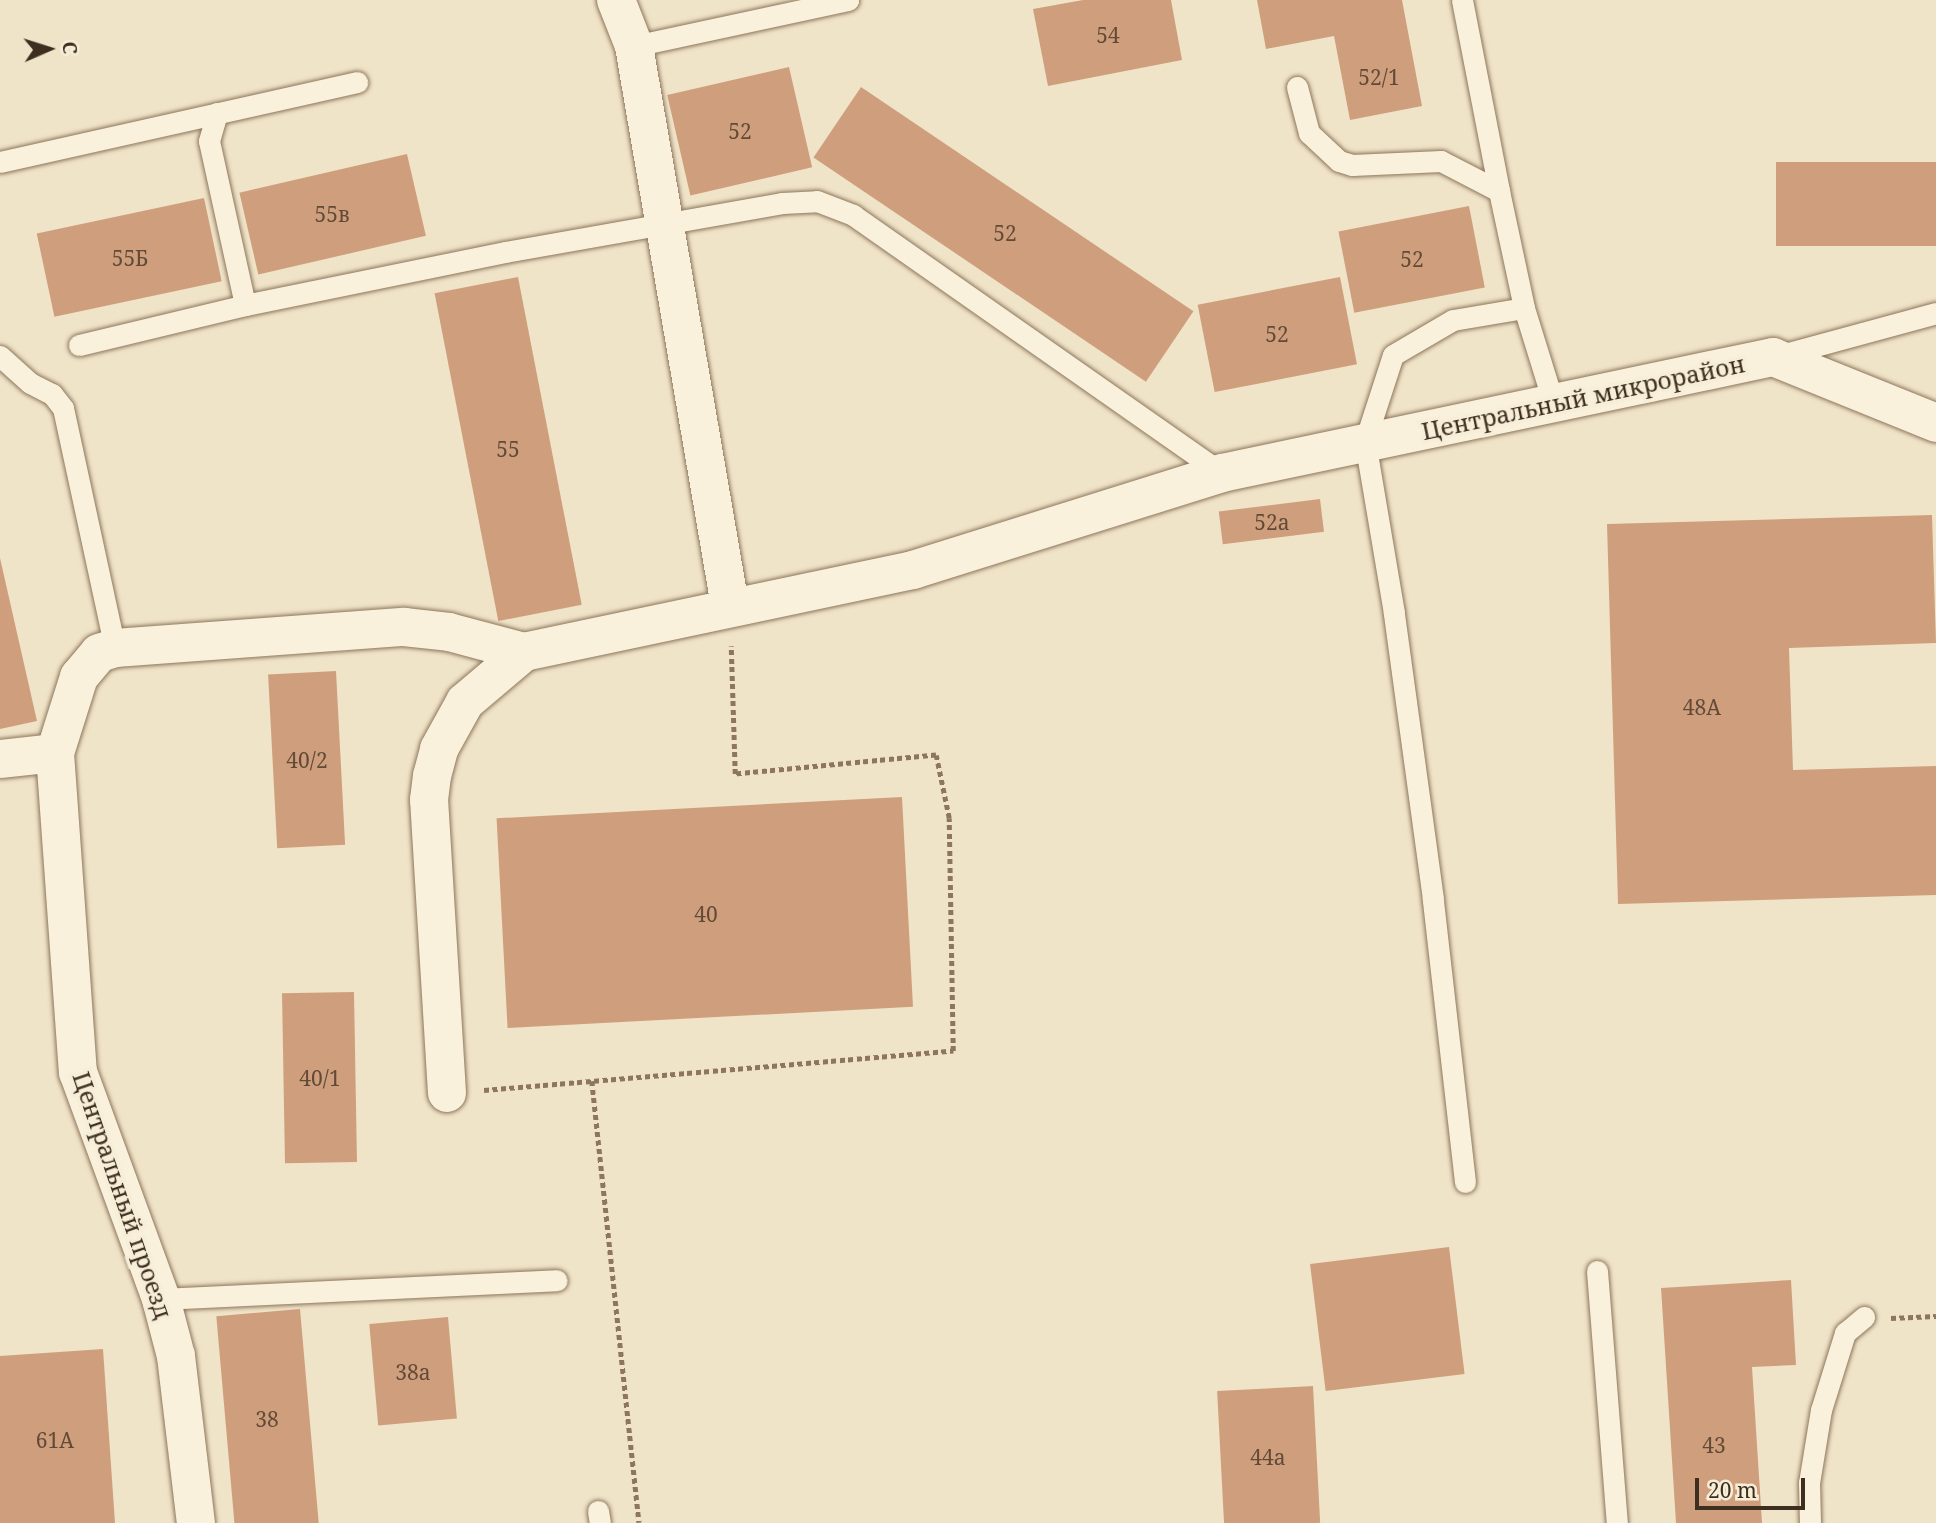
<!DOCTYPE html>
<html>
<head>
<meta charset="utf-8">
<style>
  body { margin:0 }
  #map { position:relative; width:1936px; height:1523px; overflow:hidden; background:#f0e4c8; font-family:"Noto Serif",serif }
  div>[style] { position:absolute }
  [style*='--x'] { left:calc(var(--x)*1px); top:calc(var(--y)*1px); width:calc(var(--w)*1px); rotate:calc(var(--a)*1deg) }
  .building>* { inset:0; background:#cf9f7d; transform-origin:0 0 }
  .path>* { height:4.5px; margin-top:-2.25px; transform-origin:0; background:repeating-linear-gradient(90deg,#8d765c 0 5px,transparent 0 8.5px) }
  .roads { filter:drop-shadow(0 0 2px #8d765c) drop-shadow(0 0 2px #8d765c) }
  .service>* { height:21px; margin:-10.5px; padding:0 10.5px; transform-origin:10.5px; border-radius:10.5px; background:#faf1dc }
  .minor>* { height:38px; margin:-19px; padding:0 19px; transform-origin:19px; border-radius:19px; background:#faf1dc }
  span { translate:-50% -50%; white-space:nowrap; text-align:center; line-height:1.15; -webkit-text-stroke:7px #f7eed8; paint-order:stroke }
  .number-label { font-size:21px; color:#624a37 }
  .number-label span { -webkit-text-stroke-width:0 }
  .street-label { font-size:24px; color:#3d2e20 }
  .north { position:absolute; left:14px; top:14px; width:70px; height:70px; -webkit-text-stroke:5px #f7eed8; paint-order:stroke; rotate:87deg; font-size:19px; font-weight:700; line-height:28px; text-align:center; color:#3d2e20 }
  .north::after { content:''; display:block; margin:auto; width:24px; height:32px; background:#3d2e20; clip-path:polygon(50% 0,100% 100%,50% 72%,0 100%) }
  .scale { position:absolute; left:1695px; top:1478px; width:110px; height:32px; box-sizing:border-box; border:4px solid #3d2e20; border-top:0; padding-left:9px; font-size:21px; line-height:24px; white-space:nowrap; color:#3d2e20; -webkit-text-stroke:5px #f7eed8; paint-order:stroke }
</style>
</head>
<body>
<div id="map">
  <div class="building">
    <i style="clip-path:polygon(1083px 0,1171px 0,1182px 60px,1048px 86px,1033px 9px)"></i>
    <i style="clip-path:polygon(1257px 0,1402px 0,1422px 106px,1350px 120px,1334px 36px,1266px 49px)"></i>
    <i style="left:789px;top:67px;width:103px;height:125px;rotate:77deg"></i>
    <i style="left:861px;top:87px;width:401px;height:85px;rotate:34deg"></i>
    <i style="left:407px;top:154px;width:84px;height:172px;rotate:77deg"></i>
    <i style="left:1936px;top:162px;width:84px;height:160px;rotate:90deg"></i>
    <i style="left:204px;top:198px;width:85px;height:171px;rotate:78deg"></i>
    <i style="left:1469px;top:206px;width:83px;height:133px;rotate:79deg"></i>
    <i style="left:518px;top:277px;width:334px;height:85px;rotate:79deg"></i>
    <i style="left:1340px;top:277px;width:89px;height:145px;rotate:79deg"></i>
    <i style="left:1320px;top:499px;width:33px;height:102px;rotate:83deg"></i>
    <i style="clip-path:polygon(1932px 515px,1936px 643px,1789px 648px,1793px 770px,1936px 766px,1936px 895px,1618px 904px,1607px 524px)"></i>
    <i style="clip-path:polygon(0 558px,37px 721px,0 729px)"></i>
    <i style="left:336px;top:671px;width:174px;height:68px;rotate:87deg"></i>
    <i style="left:902px;top:797px;width:210px;height:406px;rotate:87deg"></i>
    <i style="left:354px;top:992px;width:170px;height:72px;rotate:89deg"></i>
    <i style="left:1449px;top:1247px;width:128px;height:140px;rotate:83deg"></i>
    <i style="clip-path:polygon(1791px 1280px,1796px 1365px,1752px 1367px,1762px 1523px,1676px 1523px,1661px 1288px)"></i>
    <i style="left:300px;top:1309px;width:215px;height:84px;rotate:85deg"></i>
    <i style="left:448px;top:1317px;width:102px;height:79px;rotate:85deg"></i>
    <i style="clip-path:polygon(103px 1349px,115px 1523px,0 1523px,0 1356px)"></i>
    <i style="left:1313px;top:1386px;width:137px;height:96px;rotate:87deg"></i>
  </div>
  <div class="path">
    <i style="--x:592;--y:1081;--w:444;--a:83.9"></i>
    <i style="--x:484;--y:1090;--w:471;--a:-4.8"></i>
    <i style="--x:953;--y:1051;--w:233;--a:-91"></i>
    <i style="--x:949;--y:818;--w:64;--a:-101.7"></i>
    <i style="--x:936;--y:755;--w:202;--a:174.6"></i>
    <i style="--x:735;--y:774;--w:128;--a:-91.8"></i>
    <i style="--x:1891;--y:1318;--w:45;--a:-2.5"></i>
  </div>
  <div class="roads">
    <div class="service">
      <i style="--x:1462;--y:0;--w:195;--a:79"></i>
      <i style="--x:634;--y:46;--w:219;--a:-12.1"></i>
      <i style="--x:1297;--y:87;--w:48;--a:75.4"></i>
      <i style="--x:1309;--y:133;--w:41;--a:43"></i>
      <i style="--x:1339;--y:161;--w:14;--a:17"></i>
      <i style="--x:1352;--y:165;--w:89;--a:-2.6"></i>
      <i style="--x:1441;--y:161;--w:65;--a:27.3"></i>
      <i style="--x:1499;--y:191;--w:120;--a:77.9"></i>
      <i style="--x:1524;--y:308;--w:102;--a:72.8"></i>
      <i style="--x:217;--y:113;--w:29;--a:106"></i>
      <i style="--x:209;--y:141;--w:168;--a:77.6"></i>
      <i style="--x:245;--y:305;--w:265;--a:-11.5"></i>
      <i style="--x:505;--y:252;--w:281;--a:-10"></i>
      <i style="--x:782;--y:203;--w:35;--a:-3"></i>
      <i style="--x:817;--y:201;--w:39;--a:21"></i>
      <i style="--x:853;--y:215;--w:450;--a:35"></i>
      <i style="--x:0;--y:162;--w:366;--a:-12.6"></i>
      <i style="--x:79;--y:345;--w:171;--a:-13.5"></i>
      <i style="--x:0;--y:356;--w:40;--a:42"></i>
      <i style="--x:30;--y:383;--w:25;--a:27"></i>
      <i style="--x:52;--y:394;--w:18;--a:52"></i>
      <i style="--x:63;--y:408;--w:246;--a:77.8"></i>
      <i style="--x:1778;--y:356;--w:164;--a:-15.2"></i>
      <i style="--x:1465;--y:1182;--w:285;--a:-96.5"></i>
      <i style="--x:1433;--y:899;--w:289;--a:-97.8"></i>
      <i style="--x:1394;--y:613;--w:174;--a:-99.6"></i>
      <i style="--x:1365;--y:441;--w:90;--a:-72"></i>
      <i style="--x:1393;--y:355;--w:69;--a:-30.3"></i>
      <i style="--x:1453;--y:320;--w:72;--a:-9.6"></i>
      <i style="--x:1597;--y:1271;--w:253;--a:85.5"></i>
      <i style="--x:161;--y:1299;--w:396;--a:-2.7"></i>
      <i style="--x:598;--y:1511;--w:12;--a:81"></i>
      <i style="--x:1810;--y:1523;--w:40;--a:-91.4"></i>
      <i style="--x:1809;--y:1483;--w:74;--a:-80.7"></i>
      <i style="--x:1821;--y:1410;--w:81;--a:-72.7"></i>
      <i style="--x:1845;--y:1333;--w:25;--a:-40"></i>
    </div>
    <div class="minor">
      <i style="--x:616;--y:0;--w:49;--a:68.6"></i>
      <i style="--x:634;--y:46;--w:568;--a:80.27"></i>
      <i style="--x:55;--y:753;--w:80;--a:-72.5"></i>
      <i style="--x:79;--y:677;--w:31;--a:-50"></i>
      <i style="--x:99;--y:653;--w:17;--a:-17"></i>
      <i style="--x:115;--y:648;--w:290;--a:-4.2"></i>
      <i style="--x:404;--y:627;--w:45;--a:6.3"></i>
      <i style="--x:449;--y:632;--w:78;--a:14.9"></i>
      <i style="--x:0;--y:759;--w:55;--a:-6.2"></i>
      <i style="--x:55;--y:753;--w:320;--a:85.9"></i>
      <i style="--x:78;--y:1072;--w:242;--a:69.9"></i>
      <i style="--x:161;--y:1299;--w:59;--a:75.3"></i>
      <i style="--x:176;--y:1356;--w:168;--a:83.2"></i>
      <i style="--x:447;--y:1093;--w:294;--a:-93.5"></i>
      <i style="--x:429;--y:800;--w:24;--a:-83"></i>
      <i style="--x:432;--y:776;--w:28;--a:-75"></i>
      <i style="--x:439;--y:749;--w:54;--a:-61"></i>
      <i style="--x:465;--y:702;--w:77;--a:-40.3"></i>
      <i style="--x:524;--y:652;--w:398;--a:-11.9"></i>
      <i style="--x:913;--y:570;--w:324;--a:-17.4"></i>
      <i style="--x:1222;--y:473;--w:563;--a:-11.89"></i>
      <i style="--x:1773;--y:357;--w:176;--a:22"></i>
    </div>
  </div>
  <div class="number-label">
    <span style="left:1108px;top:35px">54</span>
    <span style="left:1379px;top:77px">52/1</span>
    <span style="left:740px;top:131px">52</span>
    <span style="left:332px;top:214px">55в</span>
    <span style="left:1005px;top:233px">52</span>
    <span style="left:130px;top:258px">55Б</span>
    <span style="left:1412px;top:259px">52</span>
    <span style="left:1277px;top:334px">52</span>
    <span style="left:508px;top:449px">55</span>
    <span style="left:1272px;top:522px">52а</span>
    <span style="left:1702px;top:707px">48А</span>
    <span style="left:307px;top:760px">40/2</span>
    <span style="left:706px;top:914px">40</span>
    <span style="left:320px;top:1078px">40/1</span>
    <span style="left:413px;top:1372px">38а</span>
    <span style="left:267px;top:1419px">38</span>
    <span style="left:55px;top:1440px">61А</span>
    <span style="left:1714px;top:1445px">43</span>
    <span style="left:1268px;top:1457px">44а</span>
  </div>
  <div class="street-label">
    <span style="left:1583px;top:397px;rotate:-12deg">Центральный микрорайон</span>
    <span style="left:123px;top:1195px;rotate:71deg">Центральный проезд</span>
  </div>
  <div class="north">С</div>
  <div class="scale">20 m</div>
</div>
</body>
</html>
